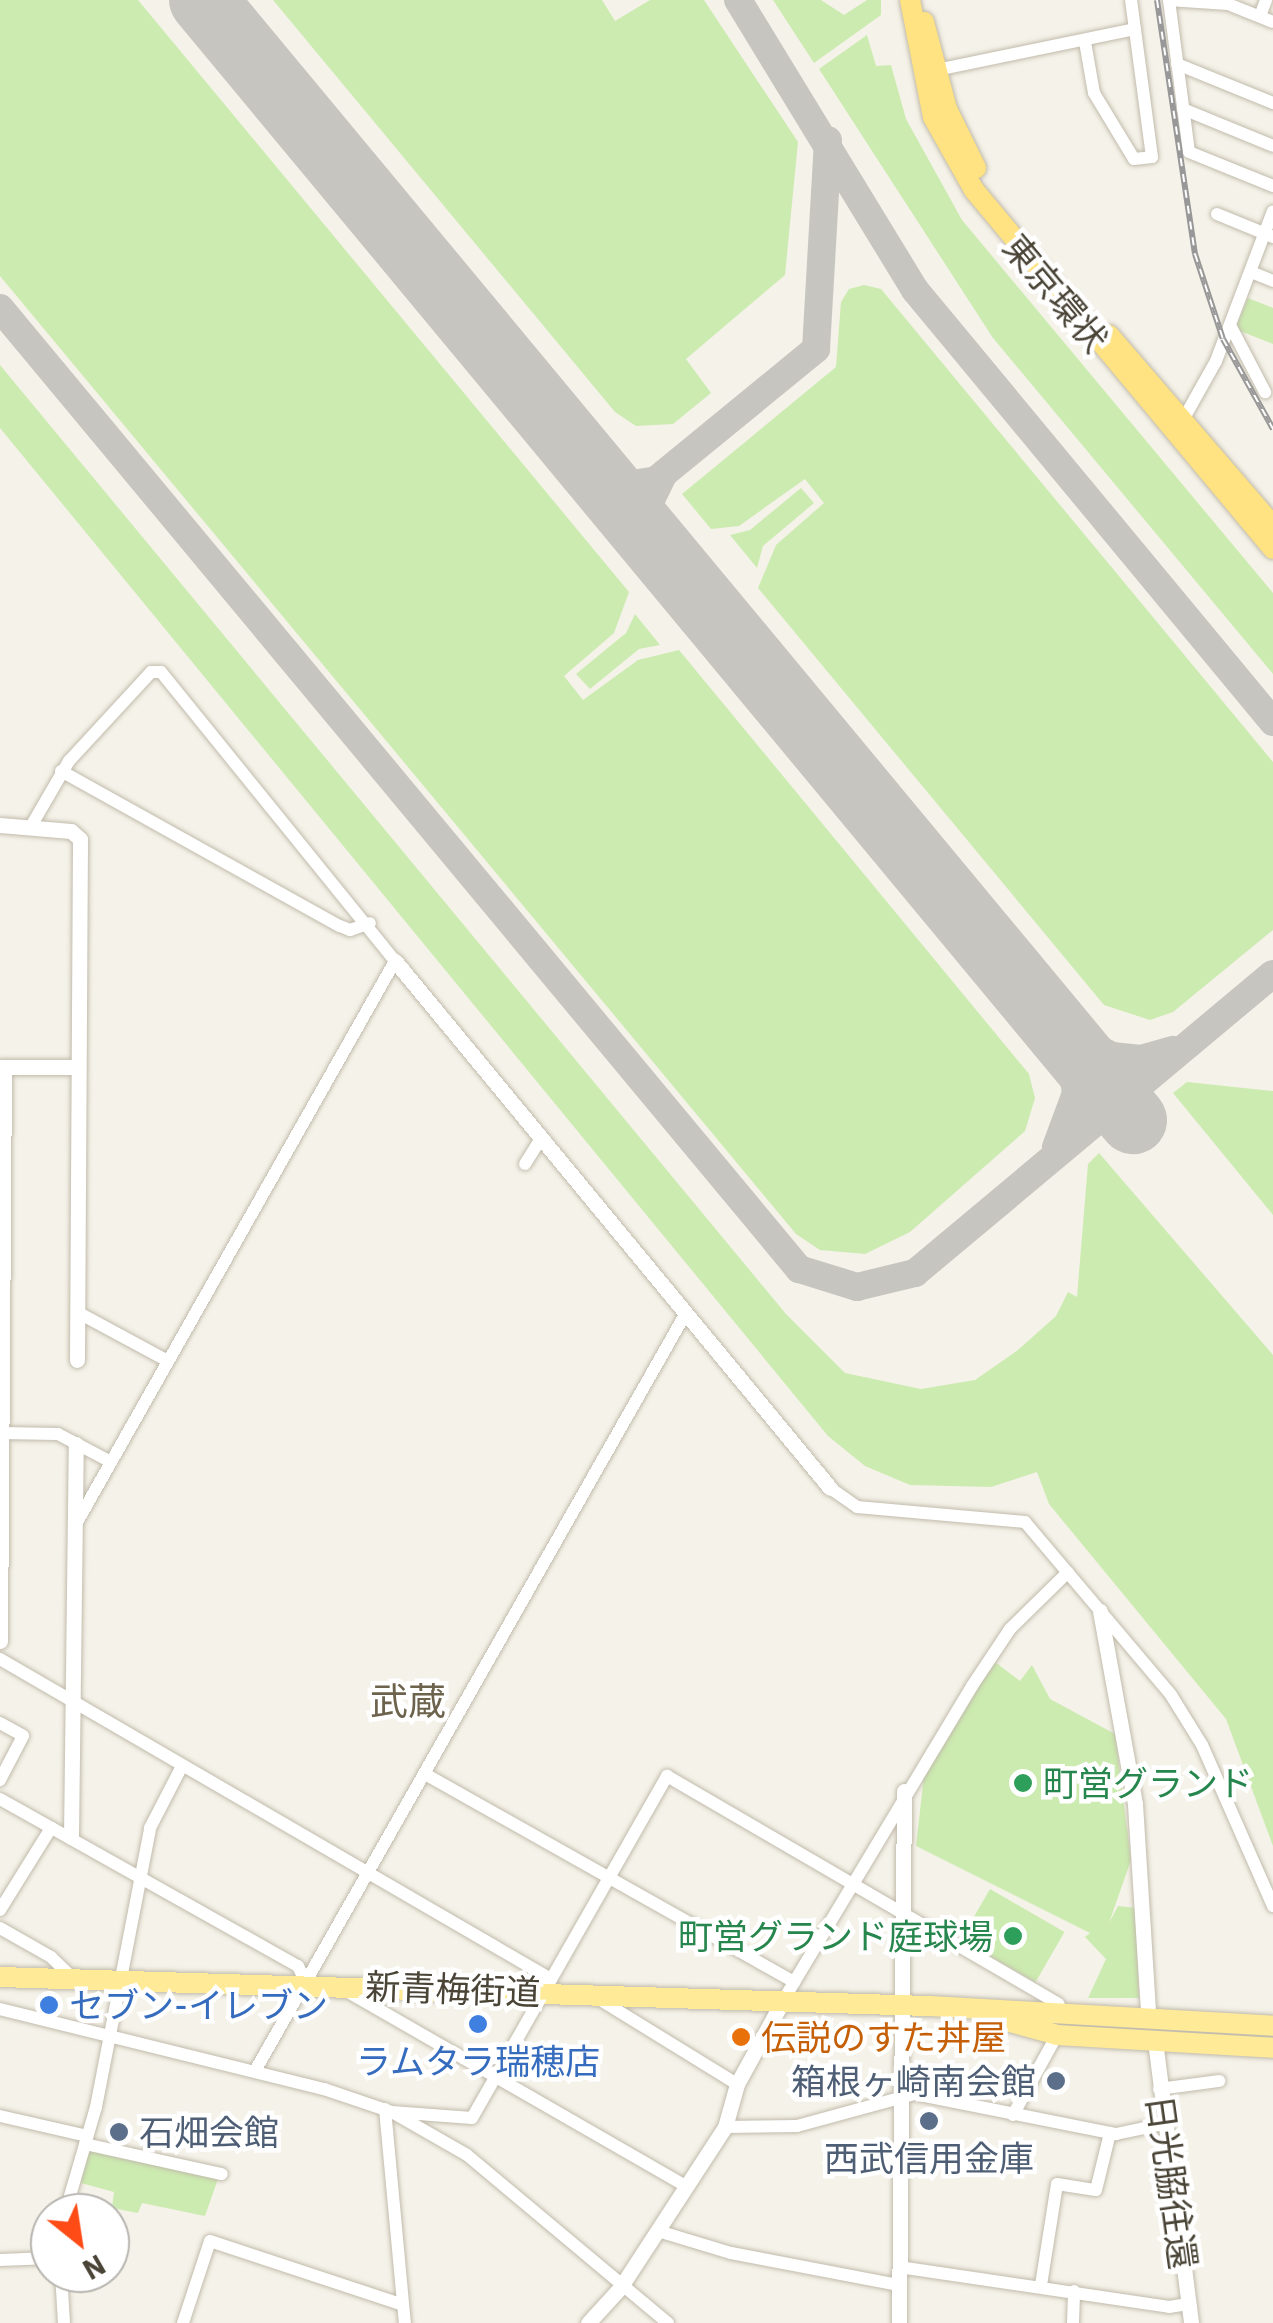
<!DOCTYPE html>
<html>
<head>
<meta charset="utf-8">
<style>
  body { margin:0 }
  #map { position:relative; width:1273px; height:2323px; overflow:hidden; background:#f5f2e9; font-family:"IBM Plex Sans","Noto Sans JP",sans-serif }
  div>[style] { position:absolute }
  [style*='--x'] { left:calc(var(--x)*1px); top:calc(var(--y)*1px); width:calc(var(--w)*1px); rotate:calc(var(--a)*1deg) }
  .green>* { inset:0; background:#ccebb0; transform-origin:0 0 }
  .taxiway>* { height:28px; margin:-14px; padding:0 14px; transform-origin:14px; border-radius:14px; background:#c6c5c0 }
  .runway>* { height:68px; margin:-34px; padding:0 34px; transform-origin:34px; border-radius:34px; background:#c6c5c0 }
  .roads { filter:drop-shadow(0 0 2px #c1bbab) drop-shadow(0 0 2px #c1bbab) }
  .minor>* { height:12px; margin:-6px; padding:0 6px; transform-origin:6px; border-radius:6px; background:#fff }
  .tertiary>* { height:15px; margin:-7.5px; padding:0 7.5px; transform-origin:7.5px; border-radius:7.5px; background:#fff }
  .primary>* { height:20px; margin:-10px; padding:0 10px; transform-origin:10px; border-radius:10px; background:#ffea98 }
  .trunk>* { height:20px; margin:-10px; padding:0 10px; transform-origin:10px; border-radius:10px; background:#ffe281 }
  .rail>* { height:6px; margin-top:-3px; transform-origin:0; background:repeating-linear-gradient(90deg,#fff 0 8px,#989898 0 16px); box-sizing:border-box; border-block:2px solid #989898 }
  .dots>* { width:28px; height:28px; translate:-50% -50%; box-sizing:border-box; border:5px solid #fff; border-radius:50% }
  span { translate:-50% -50%; white-space:nowrap; text-align:center; line-height:1.15; -webkit-text-stroke:9px #fff; paint-order:stroke }
  .street-label { font-size:35px; color:#4a4437 }
  .leisure-label { font-size:35px; color:#27864d }
  .left { translate:0 -50%; text-align:left }
  .right { translate:-100% -50%; text-align:right }
  .shop-label { font-size:35px; color:#366cbe }
  .food-label { font-size:35px; color:#c56008 }
  .service-label { font-size:35px; color:#4e5e75 }
  .neighbourhood-label { font-size:38px; color:#6d634d }
  .north { position:absolute; left:30px; top:2193px; width:100px; height:100px; box-sizing:border-box; background:#fff; border:2px solid #b7b4af; border-radius:50%; rotate:150deg; font-size:28px; font-weight:700; line-height:40px; text-align:center; color:#4a4437 }
  .north::after { content:''; display:block; margin:auto; width:35px; height:45px; background:#ff4b16; clip-path:polygon(50% 0,100% 100%,50% 72%,0 100%) }
</style>
</head>
<body>
<div id="map">
  <div class="green">
    <i style="clip-path:polygon(0 0,138px 0,629px 592px,614px 633px,564px 676px,583px 700px,638px 660px,679px 650px,1029px 1074px,1035px 1098px,1025px 1131px,910px 1232px,865px 1254px,820px 1250px,796px 1234px,0 276px)"></i>
    <i style="clip-path:polygon(273px 0,602px 0,615px 21px,650px 0,704px 0,798px 142px,785px 275px,686px 359px,711px 393px,673px 424px,636px 426px,615px 412px)"></i>
    <i style="clip-path:polygon(773px 0,821px 0,844px 15px,867px 0,881px 0,881px 15px,814px 63px)"></i>
    <i style="clip-path:polygon(867px 35px,876px 66px,891px 65px,906px 119px,962px 220px,1273px 593px,1273px 674px,993px 338px,819px 69px)"></i>
    <i style="clip-path:polygon(864px 285px,881px 289px,1273px 762px,1273px 930px,1173px 1012px,1150px 1020px,1104px 1005px,758px 588px,776px 545px,824px 503px,805px 479px,739px 526px,711px 529px,682px 494px,836px 367px,841px 302px,849px 289px)"></i>
    <i style="clip-path:polygon(1248px 298px,1273px 308px,1273px 344px,1235px 329px)"></i>
    <i style="clip-path:polygon(0 365px,786px 1314px,845px 1373px,921px 1389px,975px 1380px,1018px 1350px,1056px 1316px,1068px 1292px,1077px 1297px,1088px 1164px,1099px 1153px,1273px 1355px,1273px 1846px,1226px 1719px,1049px 1504px,1037px 1472px,991px 1487px,910px 1485px,865px 1466px,828px 1436px,0 428px)"></i>
    <i style="clip-path:polygon(801px 488px,814px 503px,763px 546px,757px 568px,730px 535px,750px 530px)"></i>
    <i style="clip-path:polygon(635px 614px,660px 645px,639px 649px,590px 689px,576px 674px,626px 633px)"></i>
    <i style="clip-path:polygon(1187px 1082px,1273px 1091px,1273px 1215px,1173px 1093px)"></i>
    <i style="clip-path:polygon(995px 1662px,1020px 1681px,1032px 1665px,1050px 1699px,1115px 1734px,1131px 1860px,1109px 1923px,1118px 1906px,1136px 1908px,1139px 1998px,1088px 1998px,1106px 1959px,1085px 1937px,1090px 1933px,916px 1846px,925px 1767px)"></i>
    <i style="left:990px;top:1889px;width:86px;height:58px;rotate:30deg"></i>
    <i style="clip-path:polygon(87px 2147px,219px 2176px,205px 2216px,142px 2203px,138px 2213px,112px 2208px,114px 2192px,81px 2183px)"></i>
  </div>
  <div class="taxiway">
    <i style="--x:738;--y:0;--w:340;--a:58.6"></i>
    <i style="--x:915;--y:290;--w:561;--a:50.35"></i>
    <i style="--x:0;--y:308;--w:1250;--a:50.26"></i>
    <i style="--x:799;--y:1269;--w:61;--a:17.2"></i>
    <i style="--x:857;--y:1287;--w:60;--a:-13.6"></i>
    <i style="--x:915;--y:1273;--w:466;--a:-39.9"></i>
    <i style="--x:597;--y:474;--w:31;--a:21"></i>
    <i style="--x:626;--y:485;--w:30;--a:-9"></i>
    <i style="--x:656;--y:480;--w:207;--a:-39.3"></i>
    <i style="--x:816;--y:349;--w:209;--a:-86.7"></i>
    <i style="--x:650;--y:537;--w:27;--a:-98"></i>
    <i style="--x:646;--y:510;--w:39;--a:-64"></i>
    <i style="--x:1053;--y:1022;--w:34;--a:60"></i>
    <i style="--x:1070;--y:1052;--w:41;--a:81.7"></i>
    <i style="--x:1076;--y:1093;--w:58;--a:110.3"></i>
    <i style="--x:1060;--y:1029;--w:59;--a:27.4"></i>
    <i style="--x:1112;--y:1056;--w:29;--a:6"></i>
    <i style="--x:1141;--y:1059;--w:33;--a:-16"></i>
  </div>
  <div class="runway">
    <i style="--x:203;--y:0;--w:1456;--a:50.3"></i>
  </div>
  <div class="roads">
    <div class="minor">
      <i style="--x:1169;--y:0;--w:153;--a:82.5"></i>
      <i style="--x:1189;--y:152;--w:91;--a:22"></i>
      <i style="--x:1169;--y:0;--w:59;--a:3.9"></i>
      <i style="--x:1228;--y:4;--w:48;--a:21.8"></i>
      <i style="--x:1260;--y:16;--w:17;--a:-69"></i>
      <i style="--x:1085;--y:42;--w:52;--a:80"></i>
      <i style="--x:1094;--y:93;--w:77;--a:58.8"></i>
      <i style="--x:1134;--y:159;--w:18;--a:-6"></i>
      <i style="--x:1152;--y:157;--w:158;--a:-97.6"></i>
      <i style="--x:1177;--y:64;--w:104;--a:22.1"></i>
      <i style="--x:932;--y:71;--w:207;--a:-11.7"></i>
      <i style="--x:1183;--y:109;--w:97;--a:22.3"></i>
      <i style="--x:1217;--y:214;--w:61;--a:22.3"></i>
      <i style="--x:1251;--y:272;--w:24;--a:22"></i>
      <i style="--x:1230;--y:325;--w:76;--a:62.4"></i>
      <i style="--x:1179;--y:427;--w:76;--a:-60.7"></i>
      <i style="--x:1216;--y:361;--w:160;--a:-69.2"></i>
      <i style="--x:61;--y:771;--w:319;--a:29.1"></i>
      <i style="--x:340;--y:926;--w:11;--a:22"></i>
      <i style="--x:350;--y:930;--w:21;--a:-19"></i>
      <i style="--x:30;--y:828;--w:78;--a:-59.8"></i>
      <i style="--x:69;--y:761;--w:121;--a:-47.3"></i>
      <i style="--x:151;--y:672;--w:10;--a:0"></i>
      <i style="--x:161;--y:672;--w:372;--a:51"></i>
      <i style="--x:525;--y:1164;--w:31;--a:-58"></i>
      <i style="--x:77;--y:1312;--w:103;--a:28.3"></i>
      <i style="--x:1;--y:1433;--w:57;--a:1"></i>
      <i style="--x:58;--y:1434;--w:60;--a:27.8"></i>
      <i style="--x:830;--y:1488;--w:33;--a:35"></i>
      <i style="--x:857;--y:1507;--w:169;--a:5.1"></i>
      <i style="--x:1025;--y:1522;--w:226;--a:49.8"></i>
      <i style="--x:1171;--y:1695;--w:59;--a:58.2"></i>
      <i style="--x:1202;--y:1745;--w:176;--a:66.2"></i>
      <i style="--x:76;--y:1524;--w:647;--a:-60.46"></i>
      <i style="--x:0;--y:1659;--w:637;--a:30.15"></i>
      <i style="--x:0;--y:1723;--w:26;--a:29"></i>
      <i style="--x:23;--y:1736;--w:50;--a:117.6"></i>
      <i style="--x:425;--y:1774;--w:424;--a:29.4"></i>
      <i style="--x:0;--y:1799;--w:342;--a:29.3"></i>
      <i style="--x:298;--y:1966;--w:19;--a:65"></i>
      <i style="--x:0;--y:1910;--w:97;--a:-58.1"></i>
      <i style="--x:0;--y:1928;--w:59;--a:29.6"></i>
      <i style="--x:51;--y:1957;--w:32;--a:44"></i>
      <i style="--x:343;--y:1989;--w:397;--a:29.9"></i>
      <i style="--x:594;--y:1996;--w:168;--a:31.6"></i>
      <i style="--x:781;--y:2004;--w:371;--a:-59"></i>
      <i style="--x:972;--y:1686;--w:69;--a:-56.3"></i>
      <i style="--x:1010;--y:1629;--w:81;--a:-44.5"></i>
      <i style="--x:0;--y:2009;--w:334;--a:13.9"></i>
      <i style="--x:324;--y:2089;--w:72;--a:18.7"></i>
      <i style="--x:392;--y:2112;--w:86;--a:29.8"></i>
      <i style="--x:467;--y:2155;--w:262;--a:39.9"></i>
      <i style="--x:255;--y:2071;--w:872;--a:-60.38"></i>
      <i style="--x:1159;--y:2089;--w:61;--a:-7.6"></i>
      <i style="--x:385;--y:2109;--w:215;--a:84.7"></i>
      <i style="--x:392;--y:2112;--w:80;--a:4.3"></i>
      <i style="--x:472;--y:2118;--w:394;--a:-60.3"></i>
      <i style="--x:667;--y:1776;--w:453;--a:30.2"></i>
      <i style="--x:1013;--y:2115;--w:91;--a:-61.2"></i>
      <i style="--x:0;--y:2116;--w:89;--a:12.9"></i>
      <i style="--x:725;--y:2127;--w:72;--a:-0.8"></i>
      <i style="--x:797;--y:2126;--w:122;--a:-15.2"></i>
      <i style="--x:915;--y:2094;--w:205;--a:11.3"></i>
      <i style="--x:1116;--y:2134;--w:49;--a:-11.8"></i>
      <i style="--x:85;--y:2144;--w:140;--a:12.4"></i>
      <i style="--x:65;--y:2213;--w:110;--a:-73.7"></i>
      <i style="--x:96;--y:2107;--w:284;--a:-79"></i>
      <i style="--x:150;--y:1828;--w:70;--a:-62.7"></i>
      <i style="--x:658;--y:2231;--w:76;--a:16.8"></i>
      <i style="--x:731;--y:2253;--w:171;--a:10.8"></i>
      <i style="--x:0;--y:2260;--w:50;--a:-2.3"></i>
      <i style="--x:899;--y:2267;--w:273;--a:8.4"></i>
      <i style="--x:1169;--y:2307;--w:19;--a:-9"></i>
      <i style="--x:61;--y:2273;--w:50;--a:86.6"></i>
      <i style="--x:1041;--y:2285;--w:102;--a:-81"></i>
      <i style="--x:1057;--y:2184;--w:39;--a:9"></i>
      <i style="--x:1096;--y:2190;--w:59;--a:-76.2"></i>
      <i style="--x:183;--y:2323;--w:86;--a:-71.8"></i>
      <i style="--x:210;--y:2241;--w:203;--a:18.3"></i>
      <i style="--x:1073;--y:2323;--w:32;--a:-88"></i>
    </div>
    <div class="tertiary">
      <i style="--x:0;--y:825;--w:71;--a:4.8"></i>
      <i style="--x:71;--y:831;--w:12;--a:42"></i>
      <i style="--x:80;--y:839;--w:521;--a:90.33"></i>
      <i style="--x:395;--y:961;--w:683;--a:50.46"></i>
      <i style="--x:0;--y:1067;--w:77;--a:0"></i>
      <i style="--x:1100;--y:1611;--w:196;--a:79.7"></i>
      <i style="--x:1135;--y:1804;--w:204;--a:86.4"></i>
      <i style="--x:0;--y:1641;--w:574;--a:-89.6"></i>
      <i style="--x:71;--y:1837;--w:393;--a:-89.3"></i>
      <i style="--x:1155;--y:2041;--w:284;--a:82.7"></i>
      <i style="--x:588;--y:2323;--w:47;--a:-47.6"></i>
      <i style="--x:620;--y:2288;--w:192;--a:-56.9"></i>
      <i style="--x:725;--y:2127;--w:45;--a:-74.4"></i>
      <i style="--x:737;--y:2084;--w:91;--a:-61.2"></i>
      <i style="--x:899;--y:2323;--w:532;--a:-89.46"></i>
    </div>
    <div class="primary">
      <i style="--x:0;--y:1977;--w:930;--a:1.79"></i>
      <i style="--x:930;--y:2006;--w:344;--a:3.3"></i>
      <i style="--x:1007;--y:2021;--w:52;--a:15.6"></i>
      <i style="--x:1057;--y:2035;--w:216;--a:3.4"></i>
    </div>
    <div class="trunk">
      <i style="--x:910;--y:0;--w:119;--a:78.9"></i>
      <i style="--x:933;--y:117;--w:84;--a:60.7"></i>
      <i style="--x:974;--y:190;--w:467;--a:50.2"></i>
      <i style="--x:924;--y:22;--w:90;--a:75.2"></i>
      <i style="--x:947;--y:109;--w:66;--a:63.8"></i>
      <i style="--x:1109;--y:335;--w:252;--a:49.3"></i>
    </div>
  </div>
  <div class="rail">
    <i style="--x:1157;--y:0;--w:257;--a:81.5"></i>
    <i style="--x:1195;--y:254;--w:89;--a:71.8"></i>
    <i style="--x:1223;--y:339;--w:103;--a:60.9"></i>
  </div>
  <div class="dots">
    <i style="left:1023px;top:1783px;background:#2e9e5b"></i>
    <i style="left:1013px;top:1936px;background:#2e9e5b"></i>
    <i style="left:49px;top:2005px;background:#3f7fe0"></i>
    <i style="left:478px;top:2024px;background:#3f7fe0"></i>
    <i style="left:741px;top:2037px;background:#e8710a"></i>
    <i style="left:1056px;top:2081px;background:#5c6f8a"></i>
    <i style="left:929px;top:2121px;background:#5c6f8a"></i>
    <i style="left:119px;top:2132px;background:#5c6f8a"></i>
  </div>
  <div class="street-label">
    <span style="left:1056px;top:293px;rotate:50deg">東京環状</span>
    <span style="left:453px;top:1989px;rotate:2deg">新青梅街道</span>
    <span style="left:1172px;top:2182px;rotate:82deg">日光脇往還</span>
  </div>
  <div class="leisure-label">
    <span class="left" style="left:1043px;top:1783px">町営グランド</span>
    <span class="right" style="left:993px;top:1936px">町営グランド庭球場</span>
  </div>
  <div class="shop-label">
    <span class="left" style="left:69px;top:2005px">セブン-イレブン</span>
    <span style="left:478px;top:2061px">ラムタラ瑞穂店</span>
  </div>
  <div class="food-label">
    <span class="left" style="left:761px;top:2037px">伝説のすた丼屋</span>
  </div>
  <div class="service-label">
    <span class="right" style="left:1036px;top:2081px">箱根ヶ崎南会館</span>
    <span class="left" style="left:139px;top:2132px">石畑会館</span>
    <span style="left:929px;top:2158px">西武信用金庫</span>
  </div>
  <div class="neighbourhood-label">
    <span style="left:408px;top:1701px">武蔵</span>
  </div>
  <div class="north">N</div>
</div>
</body>
</html>
